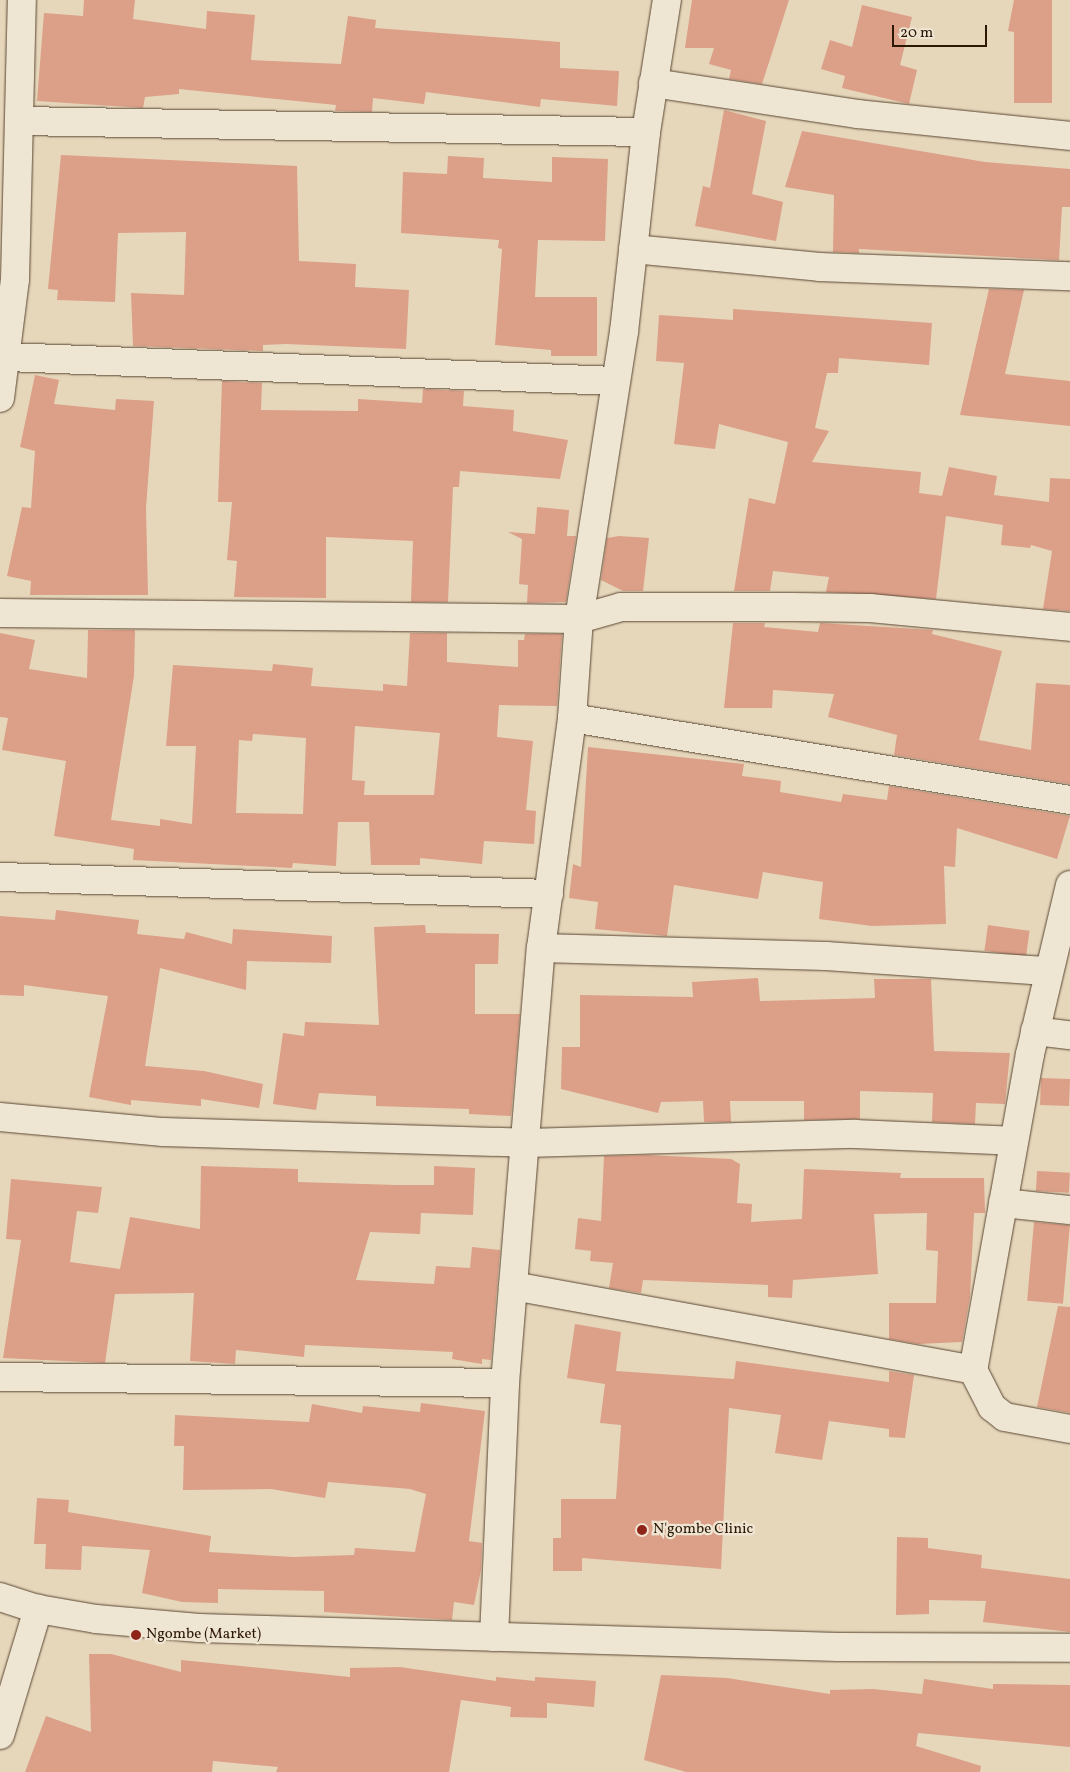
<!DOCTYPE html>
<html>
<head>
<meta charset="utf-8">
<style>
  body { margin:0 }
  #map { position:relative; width:1070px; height:1772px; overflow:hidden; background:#e6d7bb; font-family:Vollkorn,serif }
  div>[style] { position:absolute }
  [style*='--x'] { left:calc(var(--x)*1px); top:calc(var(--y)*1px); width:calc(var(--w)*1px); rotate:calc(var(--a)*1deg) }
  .building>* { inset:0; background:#dc9f88; transform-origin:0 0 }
  .roads { filter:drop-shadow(0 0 1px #5a4732) drop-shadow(0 0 1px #5a4732) }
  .minor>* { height:28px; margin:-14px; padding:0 14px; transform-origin:14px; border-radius:14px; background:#efe5d3 }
  .dots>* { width:14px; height:14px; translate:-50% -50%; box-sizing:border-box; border:2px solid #efe5d3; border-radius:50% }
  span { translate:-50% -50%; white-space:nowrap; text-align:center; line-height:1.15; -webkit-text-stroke:4.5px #efe5d3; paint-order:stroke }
  .poi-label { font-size:15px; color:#2c1704 }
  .left { translate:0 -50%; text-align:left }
  .scale { position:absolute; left:892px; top:25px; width:95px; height:22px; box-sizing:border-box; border:2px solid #2c1704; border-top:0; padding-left:6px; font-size:15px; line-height:18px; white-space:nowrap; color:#2c1704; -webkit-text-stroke:4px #efe5d3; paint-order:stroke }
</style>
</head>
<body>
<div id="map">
  <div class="building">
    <i style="clip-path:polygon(84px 0,135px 0,133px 19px,206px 29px,207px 11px,255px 15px,251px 60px,341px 64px,348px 16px,376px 20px,375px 28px,560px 42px,560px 68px,619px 71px,617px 106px,541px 99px,540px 107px,426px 92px,424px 104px,373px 98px,372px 112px,335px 111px,336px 105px,179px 89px,179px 94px,145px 97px,143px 108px,37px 101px,44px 13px,83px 16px)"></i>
    <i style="clip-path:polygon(692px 0,789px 0,762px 84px,729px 79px,731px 70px,709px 64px,714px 48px,685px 48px)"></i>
    <i style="clip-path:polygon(1014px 0,1052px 0,1052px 103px,1014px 103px,1014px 32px,1008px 31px)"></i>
    <i style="clip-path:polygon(862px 5px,912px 17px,900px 65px,917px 70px,909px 104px,842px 88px,845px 76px,821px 69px,830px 40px,852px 47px)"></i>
    <i style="clip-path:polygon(724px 110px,766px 121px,752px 194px,783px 202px,776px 241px,695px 226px,703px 186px,710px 188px)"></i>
    <i style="clip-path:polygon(802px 131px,985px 162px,1070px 169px,1070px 207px,1062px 207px,1059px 260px,859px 249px,859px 253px,833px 252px,834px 195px,785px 187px)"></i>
    <i style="clip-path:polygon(61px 155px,297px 166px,299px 261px,356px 264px,355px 287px,409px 290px,406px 349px,286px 344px,263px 345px,263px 351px,133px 346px,131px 293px,184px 295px,186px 232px,118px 233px,115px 302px,57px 300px,58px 290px,48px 289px)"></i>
    <i style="clip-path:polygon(448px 156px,484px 158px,483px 178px,552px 182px,552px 157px,608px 159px,605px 241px,538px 240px,535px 297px,597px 297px,597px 356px,551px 356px,551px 350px,495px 345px,502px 249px,498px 248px,499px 240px,401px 233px,403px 172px,447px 174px)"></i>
    <i style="clip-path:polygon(989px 289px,1024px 290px,1005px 374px,1070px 381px,1070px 426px,960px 415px)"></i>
    <i style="clip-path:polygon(733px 309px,932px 323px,929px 365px,839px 358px,838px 373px,827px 373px,815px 428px,829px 431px,812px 462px,921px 472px,919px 493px,942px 496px,949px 467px,997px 476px,994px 495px,1049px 502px,1050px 478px,1070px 479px,1070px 611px,1043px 609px,1052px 551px,1031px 545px,1030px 548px,1001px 545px,1003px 525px,946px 516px,936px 599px,826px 592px,829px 577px,773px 571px,770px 591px,734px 591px,749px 498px,775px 504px,788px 442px,719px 424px,715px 449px,674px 444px,684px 363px,656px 361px,659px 315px,733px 320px)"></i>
    <i style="clip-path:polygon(35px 375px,59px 380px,54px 404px,115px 410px,116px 399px,154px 401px,146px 508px,148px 595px,30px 595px,31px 581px,7px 576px,22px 507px,31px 508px,35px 451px,20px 447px)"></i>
    <i style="clip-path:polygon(222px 381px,262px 383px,261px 410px,358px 411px,358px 399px,422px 403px,423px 389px,464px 391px,463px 406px,514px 410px,513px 431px,568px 440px,560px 479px,460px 471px,459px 487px,453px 487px,448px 602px,411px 602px,413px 541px,326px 537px,326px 598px,234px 597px,237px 561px,227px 560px,232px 502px,218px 502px)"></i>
    <i style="clip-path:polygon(537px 507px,569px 510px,567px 536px,576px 536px,566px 602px,527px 603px,528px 585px,519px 584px,522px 539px,508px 532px,535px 534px)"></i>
    <i style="clip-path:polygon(619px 536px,649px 538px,643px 591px,623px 591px,601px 580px,607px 538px)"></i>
    <i style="clip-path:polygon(733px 623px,765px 623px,764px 627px,818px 632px,820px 623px,933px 630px,932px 634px,1002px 651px,979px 740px,1031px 750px,1036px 683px,1070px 685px,1070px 784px,894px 755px,897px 735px,828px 717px,834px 694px,773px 690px,772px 708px,724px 708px)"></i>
    <i style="clip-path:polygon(evenodd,88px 630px,135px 630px,134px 676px,111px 820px,160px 826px,160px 819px,192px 824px,196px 746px,166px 746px,173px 665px,272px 671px,273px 664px,313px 668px,311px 686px,383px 691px,383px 684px,407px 686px,410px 633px,447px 633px,447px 662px,518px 667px,518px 640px,524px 640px,525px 634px,562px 634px,557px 706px,499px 705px,497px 737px,533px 741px,526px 810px,536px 811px,534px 844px,484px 841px,482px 864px,420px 858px,420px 865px,371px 865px,369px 822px,338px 822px,336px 866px,293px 863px,292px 868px,133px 860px,134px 849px,54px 836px,66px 761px,2px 750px,8px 718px,0 717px,0 633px,35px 640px,29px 669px,87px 678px,88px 630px,355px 726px,440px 733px,434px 795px,364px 795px,365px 781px,352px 780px,355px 726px,88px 630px,253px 734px,306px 738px,303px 814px,236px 813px,239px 740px,252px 741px,253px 734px)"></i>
    <i style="clip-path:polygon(588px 747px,744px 764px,742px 776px,781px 781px,780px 792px,841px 802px,843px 794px,887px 800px,889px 786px,1070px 816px,1057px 859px,957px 828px,955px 867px,944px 866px,946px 924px,872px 926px,819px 919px,823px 882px,763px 872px,758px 899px,674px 885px,667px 936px,595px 929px,598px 902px,569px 898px,573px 864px,581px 867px)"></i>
    <i style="clip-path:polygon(56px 910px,139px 920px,137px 934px,184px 939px,186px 932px,232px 944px,233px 929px,332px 936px,331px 963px,247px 961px,246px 990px,160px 968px,145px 1066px,204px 1071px,263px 1084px,259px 1108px,201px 1099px,201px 1106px,131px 1100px,131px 1105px,89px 1097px,108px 996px,24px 985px,24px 996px,0 995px,0 916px,55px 920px)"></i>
    <i style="clip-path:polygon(425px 925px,426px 933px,499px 934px,498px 964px,475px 964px,475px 1014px,520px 1014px,511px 1116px,469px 1114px,469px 1109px,376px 1106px,376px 1096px,319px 1093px,316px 1110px,273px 1104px,283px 1033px,304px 1036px,305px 1022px,379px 1025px,374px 927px)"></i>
    <i style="left:988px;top:925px;width:42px;height:26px;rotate:8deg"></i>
    <i style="clip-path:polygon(758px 978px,760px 1001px,875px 998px,874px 979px,931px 979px,934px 1051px,1010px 1053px,1005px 1104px,976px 1103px,975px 1124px,932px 1122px,933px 1093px,860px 1091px,860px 1119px,804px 1120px,804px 1101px,730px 1101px,731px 1122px,704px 1122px,703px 1101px,661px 1102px,658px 1113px,561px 1089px,562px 1047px,580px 1047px,580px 995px,693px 997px,692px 982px)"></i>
    <i style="left:1041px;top:1078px;width:29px;height:27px;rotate:2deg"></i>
    <i style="clip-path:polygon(647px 1155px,731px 1159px,740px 1164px,737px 1203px,752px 1204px,751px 1222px,802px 1219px,804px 1169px,901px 1173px,900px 1178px,984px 1178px,985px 1213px,974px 1213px,970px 1297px,962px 1342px,918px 1344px,889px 1339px,889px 1303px,936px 1303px,938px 1251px,926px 1250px,927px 1213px,874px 1214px,878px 1274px,793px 1280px,792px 1298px,768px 1297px,768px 1285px,643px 1280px,641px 1293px,609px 1288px,613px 1263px,590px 1261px,591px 1251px,575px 1249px,578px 1218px,601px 1221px,604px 1156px)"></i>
    <i style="clip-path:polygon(201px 1166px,298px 1169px,298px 1182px,397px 1185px,434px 1185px,434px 1166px,475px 1168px,473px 1215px,421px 1213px,420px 1234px,370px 1232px,356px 1280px,434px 1284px,436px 1266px,470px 1268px,472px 1247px,500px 1250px,491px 1360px,482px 1359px,482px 1364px,452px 1359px,453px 1352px,305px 1345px,304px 1357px,236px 1350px,235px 1364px,190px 1361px,194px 1293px,115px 1294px,105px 1363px,3px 1358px,21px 1240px,6px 1239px,11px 1179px,102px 1187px,98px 1213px,77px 1211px,70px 1262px,120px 1269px,130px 1217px,200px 1229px)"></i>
    <i style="left:1037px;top:1171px;width:33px;height:20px;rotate:3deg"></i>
    <i style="left:1034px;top:1222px;width:36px;height:79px;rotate:5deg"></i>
    <i style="clip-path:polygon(1058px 1306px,1070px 1307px,1070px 1413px,1037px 1407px)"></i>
    <i style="clip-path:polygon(575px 1324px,621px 1332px,616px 1371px,734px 1379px,736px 1361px,889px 1382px,889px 1371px,914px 1375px,905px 1438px,889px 1437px,889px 1429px,829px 1421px,822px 1460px,775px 1453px,781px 1415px,729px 1408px,721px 1569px,582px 1558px,582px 1571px,553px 1571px,553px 1538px,561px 1538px,561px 1499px,616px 1499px,621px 1425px,600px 1423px,605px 1384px,567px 1378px)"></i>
    <i style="clip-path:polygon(421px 1403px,485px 1411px,469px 1541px,482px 1543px,481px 1570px,474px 1605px,454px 1602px,452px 1620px,324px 1612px,324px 1591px,218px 1589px,218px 1603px,182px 1602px,142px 1593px,150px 1550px,82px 1546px,81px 1570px,45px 1569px,46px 1544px,34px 1544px,37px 1498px,69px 1500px,68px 1512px,211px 1536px,209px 1552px,293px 1557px,354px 1555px,355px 1548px,415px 1552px,426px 1494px,410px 1489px,328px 1482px,325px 1498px,271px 1489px,183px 1490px,184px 1446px,174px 1446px,175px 1415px,309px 1422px,312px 1404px,362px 1413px,363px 1406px,420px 1412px)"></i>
    <i style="clip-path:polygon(897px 1537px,928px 1538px,928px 1548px,982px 1555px,981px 1568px,1070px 1579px,1070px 1632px,983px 1622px,986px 1601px,929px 1600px,929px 1614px,896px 1615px)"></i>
    <i style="clip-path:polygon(89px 1654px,111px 1654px,181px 1672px,181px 1660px,350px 1677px,350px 1668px,400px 1667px,496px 1681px,496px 1677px,535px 1681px,535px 1677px,596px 1681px,594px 1707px,547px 1703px,547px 1718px,510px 1717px,511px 1707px,461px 1700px,449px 1772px,276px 1772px,278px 1767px,213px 1761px,212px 1772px,25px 1772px,46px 1716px,91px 1732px)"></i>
    <i style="clip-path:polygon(661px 1675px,727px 1678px,830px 1694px,830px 1690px,873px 1689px,922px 1694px,924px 1679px,993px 1689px,993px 1684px,1070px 1685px,1070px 1747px,918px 1733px,916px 1746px,981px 1766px,980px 1772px,686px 1772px,644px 1760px)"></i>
  </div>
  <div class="roads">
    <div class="minor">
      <i style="--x:653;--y:83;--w:207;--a:8.6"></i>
      <i style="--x:858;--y:114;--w:213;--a:5.9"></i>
      <i style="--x:20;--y:121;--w:626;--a:1.01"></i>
      <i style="--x:633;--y:249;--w:187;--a:5.5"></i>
      <i style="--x:819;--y:267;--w:251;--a:2.1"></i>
      <i style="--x:7;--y:357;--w:608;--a:2.26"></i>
      <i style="--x:0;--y:398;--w:119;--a:-82.8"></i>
      <i style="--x:15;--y:280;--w:280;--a:-88.6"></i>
      <i style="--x:0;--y:613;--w:579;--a:0.59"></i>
      <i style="--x:579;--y:619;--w:44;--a:-15.9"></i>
      <i style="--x:621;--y:607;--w:172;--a:0"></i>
      <i style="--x:793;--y:607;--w:77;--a:0.7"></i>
      <i style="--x:870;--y:608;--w:201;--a:5.4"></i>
      <i style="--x:572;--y:718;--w:505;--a:9.35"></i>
      <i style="--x:0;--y:877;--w:549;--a:1.77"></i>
      <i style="--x:1070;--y:885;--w:174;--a:103.3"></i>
      <i style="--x:1030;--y:1054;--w:321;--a:100.2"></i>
      <i style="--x:973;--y:1370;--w:42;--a:62.8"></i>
      <i style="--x:992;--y:1407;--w:16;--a:38"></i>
      <i style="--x:1005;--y:1417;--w:66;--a:10.5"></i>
      <i style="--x:541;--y:948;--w:285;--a:1.6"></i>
      <i style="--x:826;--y:956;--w:223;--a:3.9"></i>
      <i style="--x:1035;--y:1031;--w:35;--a:7"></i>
      <i style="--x:0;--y:1117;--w:164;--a:5.3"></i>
      <i style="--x:163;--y:1132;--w:363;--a:1.7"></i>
      <i style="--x:526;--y:1143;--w:329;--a:-1.6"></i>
      <i style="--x:855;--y:1134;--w:159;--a:2.5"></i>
      <i style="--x:1003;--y:1203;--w:67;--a:6"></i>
      <i style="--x:513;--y:1286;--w:468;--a:10.3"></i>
      <i style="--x:0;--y:1377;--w:505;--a:0.68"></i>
      <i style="--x:0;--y:1597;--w:40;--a:18"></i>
      <i style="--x:38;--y:1609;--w:59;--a:9.8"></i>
      <i style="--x:96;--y:1619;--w:103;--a:5"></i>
      <i style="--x:199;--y:1628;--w:639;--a:1.7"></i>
      <i style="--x:838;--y:1647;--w:232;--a:0.2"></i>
      <i style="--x:494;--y:1637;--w:254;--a:-87.5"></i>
      <i style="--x:505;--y:1383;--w:436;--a:-85.3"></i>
      <i style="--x:541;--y:948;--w:232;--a:-82.3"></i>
      <i style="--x:572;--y:718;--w:99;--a:-86"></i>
      <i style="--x:579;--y:619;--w:291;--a:-81.1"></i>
      <i style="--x:624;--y:332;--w:201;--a:-83.7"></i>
      <i style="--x:646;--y:132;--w:134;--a:-81"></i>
      <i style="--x:0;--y:1735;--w:132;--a:-73.2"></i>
    </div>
  </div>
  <div class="dots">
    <i style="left:642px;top:1530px;background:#8f2418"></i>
    <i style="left:136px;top:1635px;background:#8f2418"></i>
  </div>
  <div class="poi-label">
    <span class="left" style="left:653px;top:1530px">N'gombe Clinic</span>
    <span class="left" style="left:146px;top:1635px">Ngombe (Market)</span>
  </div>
  <div class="scale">20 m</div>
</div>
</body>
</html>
